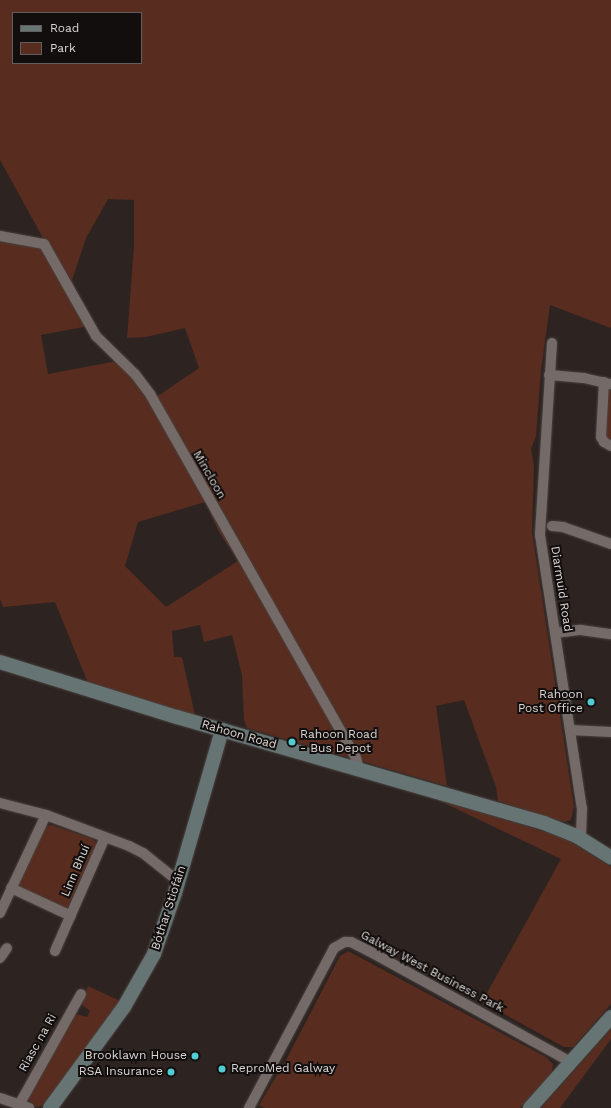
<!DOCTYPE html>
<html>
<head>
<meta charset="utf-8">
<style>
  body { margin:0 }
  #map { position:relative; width:611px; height:1108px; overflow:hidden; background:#2d2421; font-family:"Work Sans",sans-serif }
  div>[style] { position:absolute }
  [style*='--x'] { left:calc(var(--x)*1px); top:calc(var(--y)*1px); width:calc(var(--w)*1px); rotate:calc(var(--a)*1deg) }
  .green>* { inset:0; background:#582c1e }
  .roads { filter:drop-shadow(0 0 1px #494240) drop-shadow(0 0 1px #494240) }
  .street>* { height:10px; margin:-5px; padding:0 5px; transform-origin:5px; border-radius:5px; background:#746a67 }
  .secondary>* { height:14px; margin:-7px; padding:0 7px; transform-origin:7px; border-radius:7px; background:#667474 }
  .dots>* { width:11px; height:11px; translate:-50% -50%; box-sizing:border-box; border:2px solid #120e0d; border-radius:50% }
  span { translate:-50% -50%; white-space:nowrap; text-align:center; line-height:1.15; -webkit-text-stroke:4px #120e0d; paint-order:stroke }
  .street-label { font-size:12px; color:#dcd7d5 }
  .poi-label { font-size:12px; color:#dcd7d5 }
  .right { translate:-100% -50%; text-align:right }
  .left { translate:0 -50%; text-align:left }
  .legend { position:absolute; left:12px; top:12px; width:130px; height:52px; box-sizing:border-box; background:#120e0d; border:1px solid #635e5d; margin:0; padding:5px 7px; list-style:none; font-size:12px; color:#dcd7d5 }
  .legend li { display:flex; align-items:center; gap:8px; height:20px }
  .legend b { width:20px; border:1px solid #635e5d }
</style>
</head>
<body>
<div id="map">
  <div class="green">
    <i style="clip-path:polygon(evenodd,0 0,611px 0,611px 328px,550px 305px,541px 371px,536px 436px,531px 449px,534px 467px,532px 532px,574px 807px,571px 820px,563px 822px,498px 801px,496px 787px,464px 700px,436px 706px,447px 786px,247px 728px,244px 720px,242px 675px,232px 635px,204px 642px,200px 625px,172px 631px,174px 657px,182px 657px,195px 715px,88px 683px,55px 602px,3px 607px,0 599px,0 242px,33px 246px,43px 238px,0 160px,0 0,13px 13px,141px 13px,141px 63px,13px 63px,13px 13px,0 0,108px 199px,134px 200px,134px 246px,127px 338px,146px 337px,185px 328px,199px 368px,158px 396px,128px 359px,48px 374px,41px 335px,94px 325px,81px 304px,72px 280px,86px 238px,108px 199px,0 0,205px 502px,219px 532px,238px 561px,166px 607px,125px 566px,138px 522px,205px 502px)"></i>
    <i style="clip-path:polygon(611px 390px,611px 441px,605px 435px,607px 394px)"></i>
    <i style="clip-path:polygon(436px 799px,552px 834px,571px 842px,611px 867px,611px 1004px,573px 1047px,564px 1047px,482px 1002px,561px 859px)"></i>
    <i style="clip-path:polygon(52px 825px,93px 839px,97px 844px,67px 909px,20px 887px,19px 883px,45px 826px)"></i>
    <i style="clip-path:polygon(348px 951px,546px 1057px,553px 1064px,552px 1072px,520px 1108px,265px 1108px,259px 1105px,286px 1060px,340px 956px)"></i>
    <i style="clip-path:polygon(88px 986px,120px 1001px,44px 1104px,39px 1107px,34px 1106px,28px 1099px,73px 1016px,76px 1014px,87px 1017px,90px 1011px,81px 1004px)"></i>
    <i style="clip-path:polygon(611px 1029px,611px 1039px,560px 1108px,541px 1108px)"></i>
  </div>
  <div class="roads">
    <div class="street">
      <i style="--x:0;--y:236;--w:45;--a:10.3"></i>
      <i style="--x:44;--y:244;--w:106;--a:60.5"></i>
      <i style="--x:96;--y:336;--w:54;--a:44.3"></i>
      <i style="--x:135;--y:374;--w:25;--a:53"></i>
      <i style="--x:150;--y:394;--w:418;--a:60.5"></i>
      <i style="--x:356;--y:758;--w:11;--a:75"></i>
      <i style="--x:552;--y:343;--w:192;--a:93.6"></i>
      <i style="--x:540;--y:535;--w:276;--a:81.3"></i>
      <i style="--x:582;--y:808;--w:23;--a:92"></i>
      <i style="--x:581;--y:831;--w:7;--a:117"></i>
      <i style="--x:549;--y:375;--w:35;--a:5"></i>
      <i style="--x:584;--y:378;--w:28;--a:13"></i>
      <i style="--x:604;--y:382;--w:55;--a:93.1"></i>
      <i style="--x:601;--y:437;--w:6;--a:59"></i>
      <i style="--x:604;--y:442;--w:8;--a:30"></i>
      <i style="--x:552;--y:526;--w:11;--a:5"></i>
      <i style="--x:563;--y:527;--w:51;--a:19.5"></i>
      <i style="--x:555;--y:633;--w:26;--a:-7"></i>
      <i style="--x:581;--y:630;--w:30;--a:8"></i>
      <i style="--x:570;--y:730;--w:41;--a:2.8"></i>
      <i style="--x:0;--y:803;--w:48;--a:14.6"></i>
      <i style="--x:46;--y:815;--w:89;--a:20.5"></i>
      <i style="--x:129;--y:846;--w:16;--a:27"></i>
      <i style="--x:143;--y:853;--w:45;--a:38.7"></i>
      <i style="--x:11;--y:888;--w:66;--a:25"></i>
      <i style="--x:0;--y:913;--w:108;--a:-64.9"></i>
      <i style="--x:55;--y:951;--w:124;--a:-66.3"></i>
      <i style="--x:0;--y:958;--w:12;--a:-55"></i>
      <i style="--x:0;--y:1098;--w:31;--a:19"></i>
      <i style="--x:19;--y:1105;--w:127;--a:-60.8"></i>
      <i style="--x:249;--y:1108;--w:181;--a:-62"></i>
      <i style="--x:334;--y:948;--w:13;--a:-29"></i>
      <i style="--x:345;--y:942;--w:6;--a:0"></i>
      <i style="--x:351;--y:942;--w:20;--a:27"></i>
      <i style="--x:369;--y:951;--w:230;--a:28.8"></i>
    </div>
    <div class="secondary">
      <i style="--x:0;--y:662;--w:185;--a:17.3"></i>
      <i style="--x:177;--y:717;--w:382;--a:16.1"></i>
      <i style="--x:544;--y:823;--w:37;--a:22"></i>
      <i style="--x:578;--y:837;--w:39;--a:32"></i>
      <i style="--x:50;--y:1108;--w:125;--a:-53.8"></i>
      <i style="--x:124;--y:1007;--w:61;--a:-60.5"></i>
      <i style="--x:154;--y:954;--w:65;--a:-71"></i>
      <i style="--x:175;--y:893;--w:170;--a:-73.9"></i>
      <i style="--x:530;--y:1108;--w:122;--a:-48.3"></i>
    </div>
  </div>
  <div class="dots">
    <i style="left:591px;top:702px;background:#51ccd3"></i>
    <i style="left:292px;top:742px;background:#51ccd3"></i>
    <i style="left:195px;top:1056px;background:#51ccd3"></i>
    <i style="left:222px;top:1069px;background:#51ccd3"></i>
    <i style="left:171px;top:1072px;background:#51ccd3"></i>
  </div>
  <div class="street-label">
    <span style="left:209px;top:475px;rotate:60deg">Mincloon</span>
    <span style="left:561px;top:589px;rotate:81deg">Diarmuid Road</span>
    <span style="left:239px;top:735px;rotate:16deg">Rahoon Road</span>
    <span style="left:76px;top:871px;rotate:-67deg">Linn Bhuí</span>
    <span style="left:169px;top:908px;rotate:-72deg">Bóthar Stiofáin</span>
    <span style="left:432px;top:972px;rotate:28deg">Galway West Business Park</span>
    <span style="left:38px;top:1043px;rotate:-61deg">Riasc na Ri</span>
  </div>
  <div class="poi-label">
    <span class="right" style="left:583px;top:702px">Rahoon<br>Post Office</span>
    <span class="left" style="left:300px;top:742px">Rahoon Road<br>- Bus Depot</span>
    <span class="right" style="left:187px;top:1056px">Brooklawn House</span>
    <span class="left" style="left:231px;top:1069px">ReproMed Galway</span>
    <span class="right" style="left:163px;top:1072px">RSA Insurance</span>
  </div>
  <ul class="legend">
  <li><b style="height:5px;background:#667474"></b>Road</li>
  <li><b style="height:11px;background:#582c1e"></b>Park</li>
  </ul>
</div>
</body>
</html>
